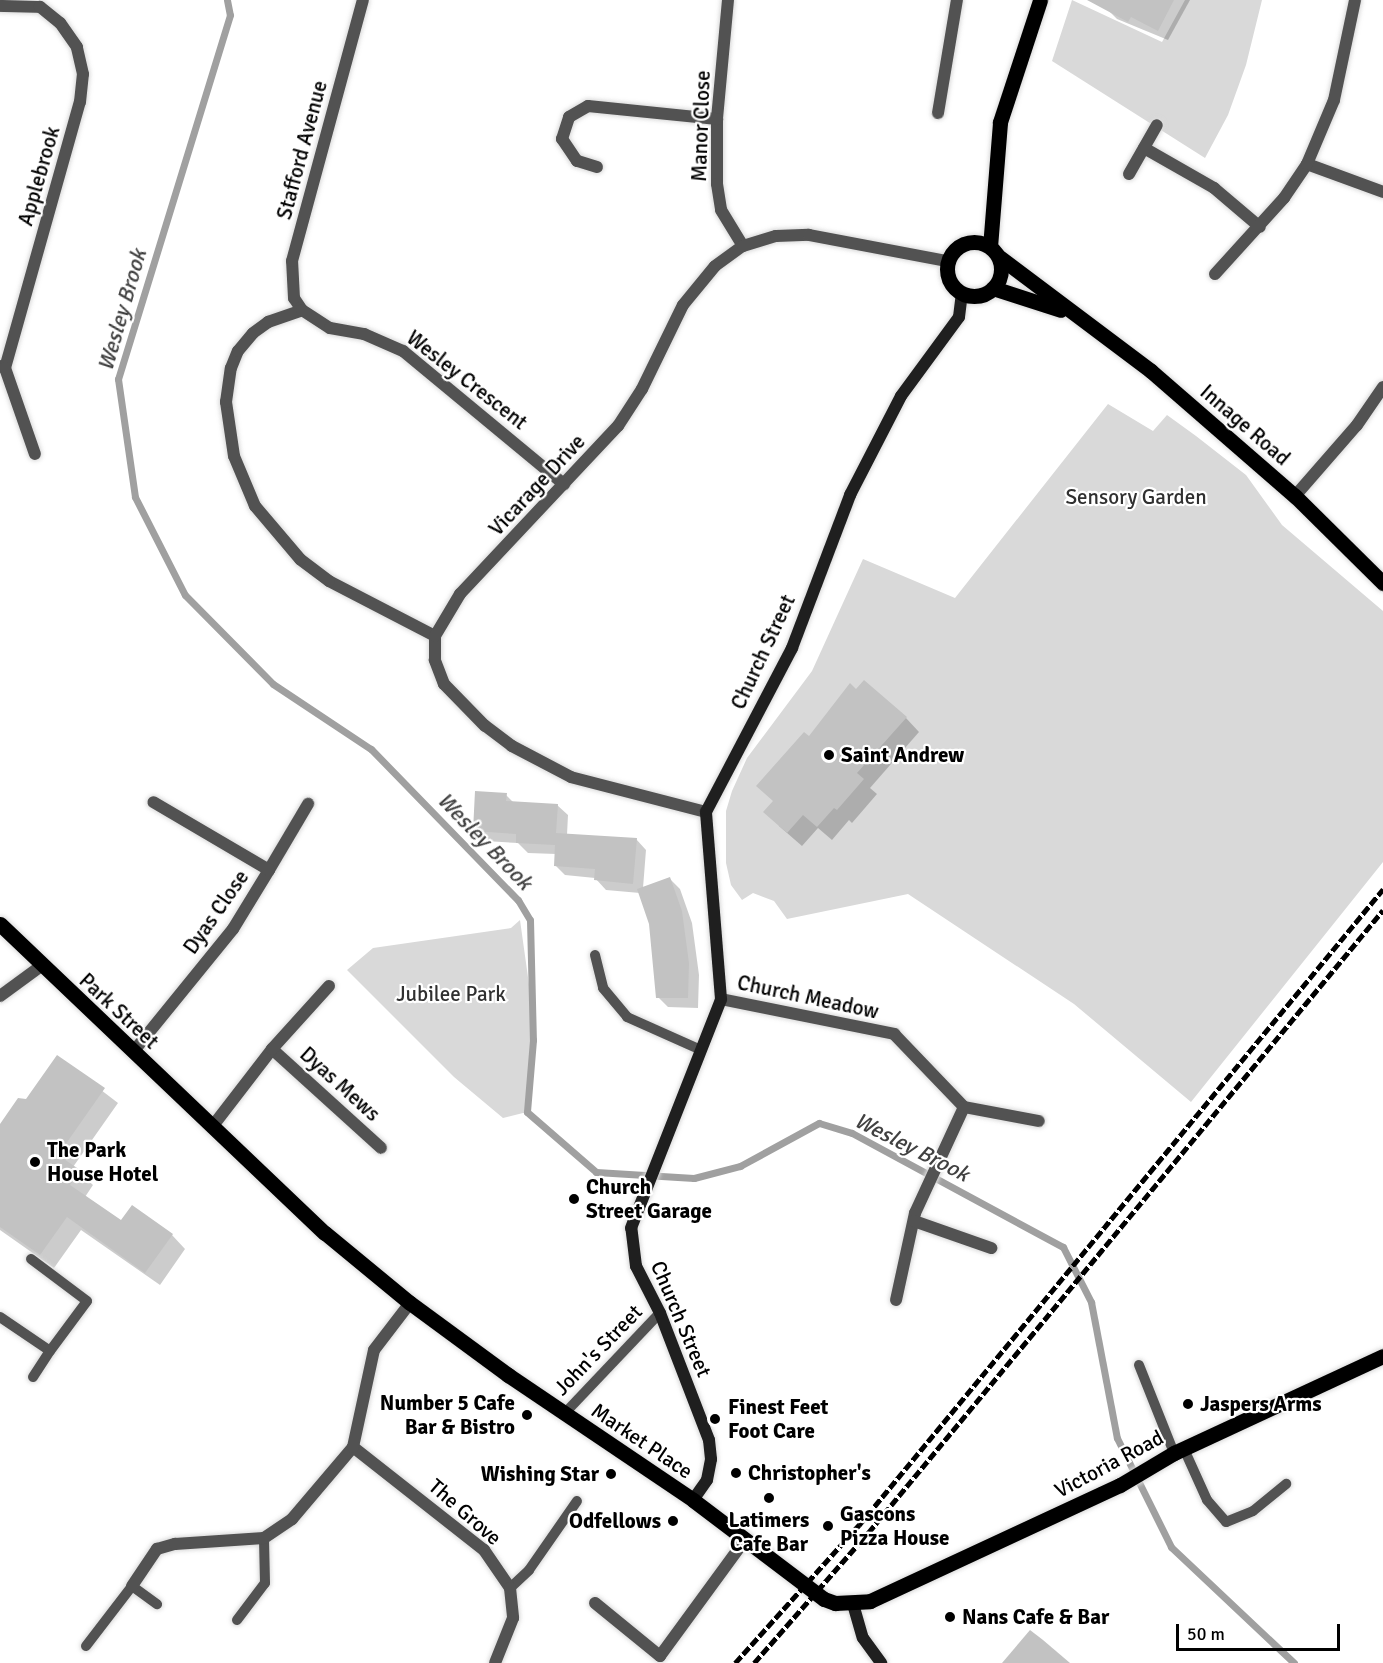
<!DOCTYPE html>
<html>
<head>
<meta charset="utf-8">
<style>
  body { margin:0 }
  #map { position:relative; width:1383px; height:1663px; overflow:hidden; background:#fff; font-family:Signika,sans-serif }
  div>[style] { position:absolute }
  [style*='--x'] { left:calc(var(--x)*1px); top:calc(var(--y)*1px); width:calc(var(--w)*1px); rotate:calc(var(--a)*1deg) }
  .green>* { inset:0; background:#d9d9d9 }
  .shadow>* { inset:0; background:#0003 }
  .stream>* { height:7px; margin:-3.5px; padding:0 3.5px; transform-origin:3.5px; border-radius:3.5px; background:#a0a0a0 }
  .building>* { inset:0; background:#c2c2c2 }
  .roads { filter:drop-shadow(0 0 2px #dbdbdb) drop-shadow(0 0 2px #dbdbdb) }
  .lane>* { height:10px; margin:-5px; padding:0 5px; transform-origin:5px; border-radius:5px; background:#525252 }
  .street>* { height:12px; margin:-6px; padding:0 6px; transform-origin:6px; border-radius:6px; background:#525252 }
  .secondary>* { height:12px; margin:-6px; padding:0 6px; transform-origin:6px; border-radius:6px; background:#1f1f1f }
  .primary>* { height:15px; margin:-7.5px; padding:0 7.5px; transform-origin:7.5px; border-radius:7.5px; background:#000 }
  .primary>.ring { margin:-7.5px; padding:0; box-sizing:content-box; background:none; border:15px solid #000; border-radius:50% }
  .rail>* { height:4.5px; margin-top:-2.25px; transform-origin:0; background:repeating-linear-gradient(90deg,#000 0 9px,transparent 0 12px) }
  .dots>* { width:16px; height:16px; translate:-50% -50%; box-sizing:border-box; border:3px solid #fff; border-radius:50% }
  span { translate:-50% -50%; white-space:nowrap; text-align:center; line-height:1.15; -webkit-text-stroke:4.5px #fff; paint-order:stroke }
  .street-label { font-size:21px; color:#000 }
  .park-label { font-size:21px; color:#303030 }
  .poi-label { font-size:21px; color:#000; font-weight:700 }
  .left { translate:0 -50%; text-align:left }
  .right { translate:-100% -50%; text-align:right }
  .water-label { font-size:22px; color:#414141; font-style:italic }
  .scale { position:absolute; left:1176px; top:1624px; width:164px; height:27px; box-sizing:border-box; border:3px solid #000; border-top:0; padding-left:8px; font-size:18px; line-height:21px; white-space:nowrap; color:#000; -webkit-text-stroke:4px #fff; paint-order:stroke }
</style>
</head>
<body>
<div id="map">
  <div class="green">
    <i style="clip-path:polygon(1072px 0,1162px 42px,1185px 0,1262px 0,1246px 65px,1228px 115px,1205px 158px,1052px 61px)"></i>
    <i style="clip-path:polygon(1108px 404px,1153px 431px,1167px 415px,1196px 436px,1246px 475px,1282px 525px,1383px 611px,1383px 862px,1191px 1102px,1074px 1004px,908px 894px,787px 919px,774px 901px,753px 893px,742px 900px,731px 885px,726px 863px,726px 811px,732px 791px,747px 758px,812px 671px,863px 559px,955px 598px)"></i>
    <i style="clip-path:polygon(520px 920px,533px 1013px,527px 1112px,503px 1118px,454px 1077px,347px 970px,373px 948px,511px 928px)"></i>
  </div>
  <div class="shadow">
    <i style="clip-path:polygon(1112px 0,1190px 0,1168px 40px,1117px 19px,1107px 9px)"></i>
    <i style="clip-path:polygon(857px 691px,906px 718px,919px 732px,870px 788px,877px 794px,852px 823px,849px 820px,832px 840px,818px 828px,802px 846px,779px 826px,774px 801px,809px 738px)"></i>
    <i style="clip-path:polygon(506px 795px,514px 803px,557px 805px,568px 815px,567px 835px,636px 839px,646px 850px,643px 888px,670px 879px,680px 889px,692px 923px,699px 975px,698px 1008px,668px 1007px,658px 997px,651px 923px,640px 893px,606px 890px,595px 878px,565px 875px,555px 865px,556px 854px,528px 853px,518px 843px,485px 841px,475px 831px)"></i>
    <i style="clip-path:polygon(58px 1057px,118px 1103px,73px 1167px,93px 1185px,85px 1197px,121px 1222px,172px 1235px,185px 1249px,160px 1285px,81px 1230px,54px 1268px,0 1230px,0 1127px,26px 1101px)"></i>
  </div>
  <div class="stream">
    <i style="--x:227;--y:0;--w:15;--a:79"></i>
    <i style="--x:230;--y:15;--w:381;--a:107.1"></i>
    <i style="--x:118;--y:379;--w:119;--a:81.8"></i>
    <i style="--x:135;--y:497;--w:110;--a:63"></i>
    <i style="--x:185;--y:595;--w:125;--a:45.3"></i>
    <i style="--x:273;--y:684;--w:118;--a:33.6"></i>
    <i style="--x:371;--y:749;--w:211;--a:45.8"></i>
    <i style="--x:518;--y:900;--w:23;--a:59"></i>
    <i style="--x:530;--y:920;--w:120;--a:88.6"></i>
    <i style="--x:533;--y:1040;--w:72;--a:94.8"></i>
    <i style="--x:527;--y:1112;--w:91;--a:41"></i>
    <i style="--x:596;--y:1172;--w:98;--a:3.5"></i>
    <i style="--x:694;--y:1178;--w:48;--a:-14.6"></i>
    <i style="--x:740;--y:1166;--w:90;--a:-28.6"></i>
    <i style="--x:819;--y:1123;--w:34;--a:17"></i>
    <i style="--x:852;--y:1133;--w:240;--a:28.4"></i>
    <i style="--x:1063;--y:1247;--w:62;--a:63"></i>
    <i style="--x:1091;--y:1302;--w:138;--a:79.2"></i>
    <i style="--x:1117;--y:1438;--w:122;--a:63.6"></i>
    <i style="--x:1171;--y:1547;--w:169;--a:43.3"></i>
  </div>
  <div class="building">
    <i style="clip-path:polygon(1087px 0,1174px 0,1158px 31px,1131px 17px,1128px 22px)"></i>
    <i style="clip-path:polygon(864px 680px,907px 717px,857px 773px,864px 779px,837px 810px,834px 808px,817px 827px,803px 815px,787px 833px,763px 812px,773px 801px,756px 786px,804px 732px,809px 736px,850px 683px,856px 689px)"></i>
    <i style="clip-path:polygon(475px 791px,507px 793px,506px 801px,558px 804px,556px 833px,637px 838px,633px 884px,594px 880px,595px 869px,554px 866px,555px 845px,516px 843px,516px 834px,473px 831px)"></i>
    <i style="clip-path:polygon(670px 877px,682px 911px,689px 963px,688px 998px,656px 998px,649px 924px,637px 889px)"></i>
    <i style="clip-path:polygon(57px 1055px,105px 1088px,58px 1155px,80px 1170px,70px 1185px,121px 1220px,132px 1205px,173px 1234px,145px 1273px,67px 1217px,40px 1255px,0 1227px,0 1124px,18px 1098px,26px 1099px)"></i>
    <i style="clip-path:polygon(1030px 1630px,1043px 1640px,1070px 1663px,1002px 1663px)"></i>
  </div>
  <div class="roads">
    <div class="lane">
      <i style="--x:595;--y:955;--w:34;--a:76"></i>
      <i style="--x:603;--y:988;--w:38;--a:50"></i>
      <i style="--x:627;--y:1017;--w:81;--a:24"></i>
      <i style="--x:0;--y:1317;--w:60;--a:34.2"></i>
      <i style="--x:50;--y:1351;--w:62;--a:-53.5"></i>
      <i style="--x:87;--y:1301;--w:70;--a:-143.1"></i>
      <i style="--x:1139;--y:1365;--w:95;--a:68.3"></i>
      <i style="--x:33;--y:1377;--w:31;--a:-57"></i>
      <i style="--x:564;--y:1414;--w:139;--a:-46.5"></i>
      <i style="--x:1184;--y:1449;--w:56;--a:65.7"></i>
      <i style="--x:1207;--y:1500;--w:29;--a:49"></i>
      <i style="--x:1226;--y:1522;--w:29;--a:-22"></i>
      <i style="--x:1253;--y:1511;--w:43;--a:-39.3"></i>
      <i style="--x:510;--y:1588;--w:26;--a:-43"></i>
      <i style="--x:529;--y:1570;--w:84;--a:-55.2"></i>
      <i style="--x:237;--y:1620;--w:46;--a:-52.9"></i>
      <i style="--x:265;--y:1583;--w:45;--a:-91.3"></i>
      <i style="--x:86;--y:1646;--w:76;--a:-52.5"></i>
      <i style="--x:132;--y:1586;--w:31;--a:36"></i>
    </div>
    <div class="street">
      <i style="--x:728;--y:0;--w:120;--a:95.3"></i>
      <i style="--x:717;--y:119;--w:65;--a:90"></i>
      <i style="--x:717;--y:184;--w:26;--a:81"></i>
      <i style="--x:721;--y:210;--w:42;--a:58.6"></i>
      <i style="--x:0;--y:6;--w:40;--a:1.4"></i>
      <i style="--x:938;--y:113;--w:115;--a:-80.5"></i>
      <i style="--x:1144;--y:148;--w:81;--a:29.7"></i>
      <i style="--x:1214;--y:188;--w:60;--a:40.3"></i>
      <i style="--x:1307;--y:164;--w:81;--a:20.2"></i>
      <i style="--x:597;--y:167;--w:21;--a:-163"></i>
      <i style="--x:577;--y:161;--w:27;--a:-124"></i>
      <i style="--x:562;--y:139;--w:23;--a:-72"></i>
      <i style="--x:569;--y:117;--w:22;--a:-30"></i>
      <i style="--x:588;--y:106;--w:130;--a:5.8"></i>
      <i style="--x:1129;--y:174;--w:56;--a:-60.3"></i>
      <i style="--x:1215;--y:274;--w:103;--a:-47.8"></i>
      <i style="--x:1284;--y:198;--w:41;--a:-55.9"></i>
      <i style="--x:1307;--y:164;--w:69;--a:-67.1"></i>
      <i style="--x:1334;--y:100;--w:102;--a:-78.1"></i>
      <i style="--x:302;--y:310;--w:14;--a:-124"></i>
      <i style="--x:294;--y:298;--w:37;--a:-93"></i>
      <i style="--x:292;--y:261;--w:270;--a:-74.8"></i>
      <i style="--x:0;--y:366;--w:5;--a:22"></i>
      <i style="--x:5;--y:368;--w:276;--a:-74.3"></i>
      <i style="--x:80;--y:102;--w:28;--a:-84"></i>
      <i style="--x:83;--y:74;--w:28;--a:-103"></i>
      <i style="--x:77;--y:47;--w:29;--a:-125"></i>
      <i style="--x:60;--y:23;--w:26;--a:-141"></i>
      <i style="--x:5;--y:368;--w:91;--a:70.8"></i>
      <i style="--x:1295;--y:496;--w:94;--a:-48.9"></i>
      <i style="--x:1357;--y:425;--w:46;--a:-55.6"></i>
      <i style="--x:435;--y:636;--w:119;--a:-152.6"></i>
      <i style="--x:329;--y:581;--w:36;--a:-143"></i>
      <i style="--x:300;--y:559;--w:70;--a:-130.3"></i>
      <i style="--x:255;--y:506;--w:54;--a:-112.8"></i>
      <i style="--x:234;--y:456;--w:55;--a:-98.4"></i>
      <i style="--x:226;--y:402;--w:34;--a:-82"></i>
      <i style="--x:231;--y:368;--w:18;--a:-68"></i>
      <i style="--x:238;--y:351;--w:23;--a:-50"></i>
      <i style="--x:253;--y:333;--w:19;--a:-36"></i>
      <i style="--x:268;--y:322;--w:36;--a:-19"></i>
      <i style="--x:302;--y:310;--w:33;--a:33"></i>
      <i style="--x:330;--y:328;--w:35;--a:10"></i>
      <i style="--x:364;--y:334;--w:43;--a:23.6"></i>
      <i style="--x:403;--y:351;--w:209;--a:39.6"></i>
      <i style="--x:706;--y:812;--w:139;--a:-165.5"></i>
      <i style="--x:571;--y:777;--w:67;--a:-152.3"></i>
      <i style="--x:512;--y:746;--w:34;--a:-143"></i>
      <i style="--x:485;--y:726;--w:59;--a:-134.3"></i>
      <i style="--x:444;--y:684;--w:26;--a:-111"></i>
      <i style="--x:435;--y:660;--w:24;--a:-90"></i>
      <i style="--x:435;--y:636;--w:49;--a:-59.2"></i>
      <i style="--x:460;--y:594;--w:231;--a:-46.8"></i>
      <i style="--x:618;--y:426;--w:44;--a:-57"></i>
      <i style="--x:642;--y:389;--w:93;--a:-64"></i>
      <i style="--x:683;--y:305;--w:50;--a:-50.6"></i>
      <i style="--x:715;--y:266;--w:34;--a:-36"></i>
      <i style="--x:743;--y:246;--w:34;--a:-17"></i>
      <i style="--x:776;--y:236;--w:33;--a:-2"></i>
      <i style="--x:809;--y:235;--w:140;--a:10.7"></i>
      <i style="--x:269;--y:870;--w:77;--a:-59.4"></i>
      <i style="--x:0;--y:996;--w:51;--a:-36.2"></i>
      <i style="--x:721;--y:999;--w:177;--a:11.4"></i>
      <i style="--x:894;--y:1034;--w:101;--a:46.2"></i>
      <i style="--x:964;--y:1107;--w:117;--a:114.8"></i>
      <i style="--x:915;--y:1213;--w:89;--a:102.3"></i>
      <i style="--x:272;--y:1049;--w:147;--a:42.2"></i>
      <i style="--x:133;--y:1052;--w:159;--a:-50.9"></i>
      <i style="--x:233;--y:929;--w:69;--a:-58.6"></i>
      <i style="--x:269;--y:870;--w:134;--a:-149.6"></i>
      <i style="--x:964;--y:1107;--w:76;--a:10.6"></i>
      <i style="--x:212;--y:1127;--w:98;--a:-52.4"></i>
      <i style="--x:272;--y:1049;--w:85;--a:-47.9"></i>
      <i style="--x:914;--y:1221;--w:82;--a:19.3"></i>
      <i style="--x:353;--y:1447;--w:167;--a:38.2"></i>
      <i style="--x:484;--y:1550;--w:46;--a:55.6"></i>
      <i style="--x:510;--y:1588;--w:30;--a:84"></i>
      <i style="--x:513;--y:1618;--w:48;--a:111.8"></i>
      <i style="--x:132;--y:1586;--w:45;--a:-56"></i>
      <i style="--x:157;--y:1549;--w:19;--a:-16"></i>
      <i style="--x:175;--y:1544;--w:89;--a:-3.9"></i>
      <i style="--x:264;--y:1538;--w:34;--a:-34"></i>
      <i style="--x:292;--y:1519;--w:94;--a:-49.7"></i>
      <i style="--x:353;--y:1447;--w:99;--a:-77.8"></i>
      <i style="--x:374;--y:1350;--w:59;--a:-52.5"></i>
      <i style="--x:595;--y:1603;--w:84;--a:39.2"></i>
      <i style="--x:660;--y:1656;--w:144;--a:-53.8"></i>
    </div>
    <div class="secondary">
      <i style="--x:693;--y:1500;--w:24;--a:-55"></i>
      <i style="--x:707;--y:1480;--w:21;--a:-79"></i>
      <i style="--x:711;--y:1459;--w:19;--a:-96"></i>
      <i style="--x:709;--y:1440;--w:136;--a:-111.1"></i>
      <i style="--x:660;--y:1313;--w:53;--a:-117.1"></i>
      <i style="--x:636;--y:1266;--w:38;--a:-97"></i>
      <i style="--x:631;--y:1228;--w:246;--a:-68.5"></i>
      <i style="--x:721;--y:999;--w:188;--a:-94.6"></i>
      <i style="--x:706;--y:812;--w:185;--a:-62.3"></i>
      <i style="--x:792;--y:648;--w:164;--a:-69.2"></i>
      <i style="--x:850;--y:495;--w:111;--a:-62.7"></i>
      <i style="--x:901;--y:396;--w:98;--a:-53.7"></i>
      <i style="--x:959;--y:317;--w:23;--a:-83"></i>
      <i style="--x:853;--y:1604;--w:35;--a:74"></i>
      <i style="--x:863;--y:1638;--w:31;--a:54"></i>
    </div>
    <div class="primary">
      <i class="ring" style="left:947px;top:242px;width:39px;height:39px"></i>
      <i style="--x:990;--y:247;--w:125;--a:-85.4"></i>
      <i style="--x:1000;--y:122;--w:128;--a:-71.8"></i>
      <i style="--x:998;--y:256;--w:191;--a:36.9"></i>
      <i style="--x:1151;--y:371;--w:191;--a:41"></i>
      <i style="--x:1295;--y:496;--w:124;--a:44.7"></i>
      <i style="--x:993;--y:288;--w:71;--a:17.9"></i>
      <i style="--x:0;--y:924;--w:448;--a:43.6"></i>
      <i style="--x:325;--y:1233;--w:110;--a:39.5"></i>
      <i style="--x:410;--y:1303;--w:122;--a:36.3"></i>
      <i style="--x:508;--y:1375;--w:223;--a:34"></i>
      <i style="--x:693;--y:1500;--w:164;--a:37.1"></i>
      <i style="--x:824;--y:1599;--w:12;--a:20"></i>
      <i style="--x:835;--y:1603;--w:35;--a:-3"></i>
      <i style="--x:870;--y:1601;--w:276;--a:-24.9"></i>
      <i style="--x:1120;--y:1485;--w:63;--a:-30.7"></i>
      <i style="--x:1174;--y:1453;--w:230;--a:-24.9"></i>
    </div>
  </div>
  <div class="rail">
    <i style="--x:735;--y:1663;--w:186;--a:-48.1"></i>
    <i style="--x:859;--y:1525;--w:824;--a:-50.51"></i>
    <i style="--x:754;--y:1663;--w:173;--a:-48.8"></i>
    <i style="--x:868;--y:1533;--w:808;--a:-50.42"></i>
  </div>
  <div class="dots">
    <i style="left:829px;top:755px;background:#000"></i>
    <i style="left:35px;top:1162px;background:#000"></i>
    <i style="left:574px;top:1199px;background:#000"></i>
    <i style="left:1188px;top:1404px;background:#000"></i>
    <i style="left:527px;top:1415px;background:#000"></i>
    <i style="left:715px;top:1419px;background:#000"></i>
    <i style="left:736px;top:1473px;background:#000"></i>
    <i style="left:611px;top:1474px;background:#000"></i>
    <i style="left:769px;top:1498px;background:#000"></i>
    <i style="left:673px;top:1521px;background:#000"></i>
    <i style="left:828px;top:1526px;background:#000"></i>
    <i style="left:950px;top:1617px;background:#000"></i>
  </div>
  <div class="street-label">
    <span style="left:701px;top:126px;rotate:-88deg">Manor Close</span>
    <span style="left:302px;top:150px;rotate:-75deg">Stafford Avenue</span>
    <span style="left:39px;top:176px;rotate:-74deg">Applebrook</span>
    <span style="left:467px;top:380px;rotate:38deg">Wesley Crescent</span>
    <span style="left:1245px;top:425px;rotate:41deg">Innage Road</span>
    <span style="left:537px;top:485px;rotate:-47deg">Vicarage Drive</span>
    <span style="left:763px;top:652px;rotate:-65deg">Church Street</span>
    <span style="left:216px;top:912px;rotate:-55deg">Dyas Close</span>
    <span style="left:808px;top:997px;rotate:12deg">Church Meadow</span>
    <span style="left:119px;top:1011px;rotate:43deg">Park Street</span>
    <span style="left:340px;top:1084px;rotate:42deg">Dyas Mews</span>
    <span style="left:681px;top:1319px;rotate:67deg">Church Street</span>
    <span style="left:598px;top:1350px;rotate:-46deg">John's Street</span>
    <span style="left:642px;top:1441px;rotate:34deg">Market Place</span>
    <span style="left:1109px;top:1464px;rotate:-28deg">Victoria Road</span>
    <span style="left:465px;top:1512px;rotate:41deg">The Grove</span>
  </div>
  <div class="park-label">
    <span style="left:1136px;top:497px">Sensory Garden</span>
    <span style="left:451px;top:994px">Jubilee Park</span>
  </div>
  <div class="poi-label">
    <span class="left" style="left:841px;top:755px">Saint Andrew</span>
    <span class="left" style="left:47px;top:1162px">The Park<br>House Hotel</span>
    <span class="left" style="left:586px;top:1199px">Church<br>Street Garage</span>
    <span class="right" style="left:515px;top:1415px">Number 5 Cafe<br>Bar &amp; Bistro</span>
    <span class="left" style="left:1200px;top:1404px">Jaspers Arms</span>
    <span class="left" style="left:728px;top:1419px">Finest Feet<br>Foot Care</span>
    <span class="left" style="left:748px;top:1473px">Christopher's</span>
    <span class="right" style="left:599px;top:1474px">Wishing Star</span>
    <span class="left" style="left:840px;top:1526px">Gascons<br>Pizza House</span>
    <span style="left:769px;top:1532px">Latimers<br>Cafe Bar</span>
    <span class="right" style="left:661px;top:1521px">Odfellows</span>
    <span class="left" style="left:962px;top:1617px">Nans Cafe &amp; Bar</span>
  </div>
  <div class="water-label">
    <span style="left:122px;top:310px;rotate:-74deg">Wesley Brook</span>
    <span style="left:485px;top:841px;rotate:46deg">Wesley Brook</span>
    <span style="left:912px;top:1147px;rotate:27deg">Wesley Brook</span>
  </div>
  <div class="scale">50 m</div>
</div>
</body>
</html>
